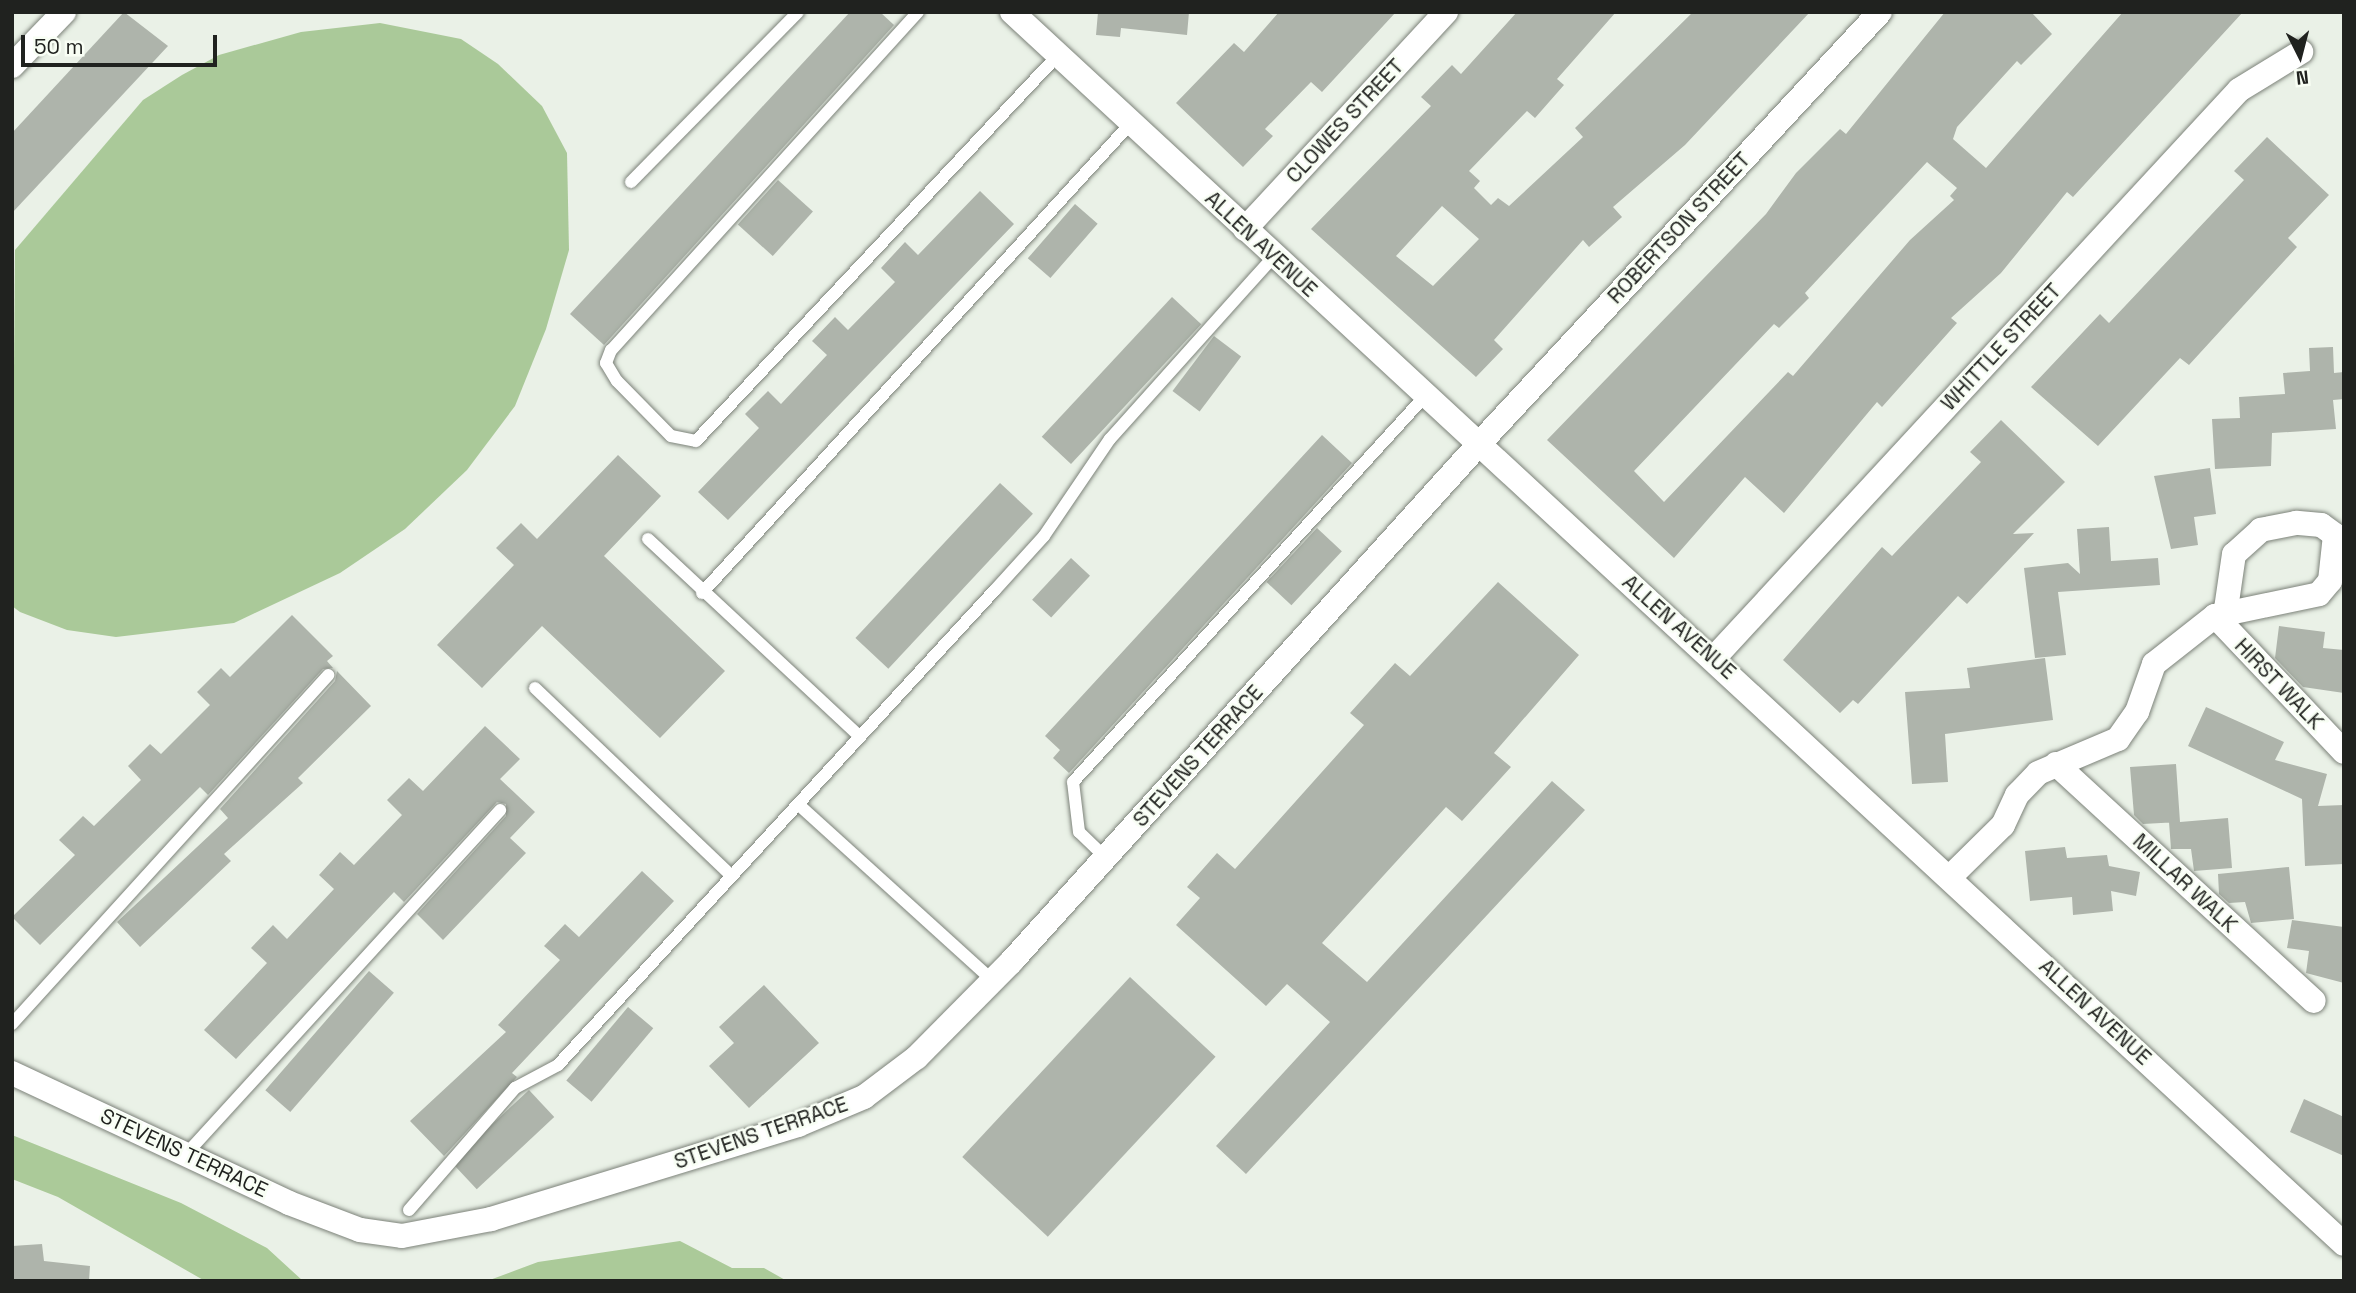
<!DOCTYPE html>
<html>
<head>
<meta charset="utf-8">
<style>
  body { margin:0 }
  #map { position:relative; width:2356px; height:1293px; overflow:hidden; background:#eaf1e7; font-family:"Space Grotesk",sans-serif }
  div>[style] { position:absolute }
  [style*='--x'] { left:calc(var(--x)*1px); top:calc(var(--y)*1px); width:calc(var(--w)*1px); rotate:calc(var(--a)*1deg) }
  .green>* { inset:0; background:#aac999 }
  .forest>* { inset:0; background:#abca99 }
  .building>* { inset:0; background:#aeb4ab; transform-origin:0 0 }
  .roads { filter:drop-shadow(0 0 2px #7c8279) drop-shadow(0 0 2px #7c8279) }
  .service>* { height:12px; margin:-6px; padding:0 6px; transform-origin:6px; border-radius:6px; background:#fff }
  .minor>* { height:24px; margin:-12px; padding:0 12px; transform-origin:12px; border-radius:12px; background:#fff }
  span { translate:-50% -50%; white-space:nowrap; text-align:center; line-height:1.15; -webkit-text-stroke:5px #f8fef4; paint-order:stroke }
  .street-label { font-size:21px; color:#20221f }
  .frame { position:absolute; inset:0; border:14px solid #20221f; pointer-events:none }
  .north { position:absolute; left:2265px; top:21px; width:70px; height:70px; -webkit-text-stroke:5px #f8fef4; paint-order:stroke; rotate:174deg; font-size:19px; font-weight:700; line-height:28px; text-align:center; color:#20221f }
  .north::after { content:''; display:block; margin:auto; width:24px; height:32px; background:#20221f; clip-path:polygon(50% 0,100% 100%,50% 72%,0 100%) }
  .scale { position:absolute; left:21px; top:35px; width:196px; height:32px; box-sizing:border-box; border:4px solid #20221f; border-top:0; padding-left:9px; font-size:21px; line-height:24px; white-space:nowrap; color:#20221f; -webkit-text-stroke:5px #f8fef4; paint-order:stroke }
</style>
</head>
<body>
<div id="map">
  <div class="green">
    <i style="clip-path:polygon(380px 23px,461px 39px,498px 64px,542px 106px,567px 153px,569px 250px,546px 329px,515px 406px,467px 470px,405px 529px,340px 573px,234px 623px,116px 637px,67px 630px,20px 612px,12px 606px,15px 250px,143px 100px,182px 75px,219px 55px,301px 32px)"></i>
  </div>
  <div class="forest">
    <i style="clip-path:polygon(12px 1135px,181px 1203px,267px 1248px,303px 1281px,205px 1281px,58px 1197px,12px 1179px)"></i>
    <i style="clip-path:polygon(680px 1241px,732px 1268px,764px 1268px,787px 1281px,487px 1281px,538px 1262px)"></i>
  </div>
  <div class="building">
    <i style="clip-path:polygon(124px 12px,168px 46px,12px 213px,12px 133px)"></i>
    <i style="clip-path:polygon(850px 12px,880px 12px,894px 25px,604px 345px,570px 314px)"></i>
    <i style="clip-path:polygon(1098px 12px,1189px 12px,1187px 35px,1121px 28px,1120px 37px,1096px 35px)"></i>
    <i style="clip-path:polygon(1279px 12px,1396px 12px,1322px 92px,1311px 82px,1265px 129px,1273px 136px,1243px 167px,1176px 103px,1234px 43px,1244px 52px)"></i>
    <i style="clip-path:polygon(evenodd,1517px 12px,1616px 12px,1557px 79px,1564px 85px,1535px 118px,1527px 111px,1469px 171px,1480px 181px,1474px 188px,1491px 205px,1498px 198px,1509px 206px,1583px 137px,1575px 128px,1693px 12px,1810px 12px,1685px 145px,1613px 207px,1622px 217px,1589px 247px,1583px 240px,1494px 340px,1503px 349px,1476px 377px,1311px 229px,1431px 106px,1421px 97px,1452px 65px,1461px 74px,1517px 12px,1442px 206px,1479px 239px,1433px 286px,1396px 256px,1442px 206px)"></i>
    <i style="clip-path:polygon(evenodd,1945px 12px,2031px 12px,2052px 34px,2021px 65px,2017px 61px,1957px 127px,1953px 139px,1986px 168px,2123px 12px,2243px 12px,2073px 197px,2067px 192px,2001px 273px,1951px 318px,1957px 323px,1882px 407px,1877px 402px,1784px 513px,1745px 477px,1674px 558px,1547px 440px,1766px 214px,1796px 173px,1840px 129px,1846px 134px,1945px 12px,1927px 162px,1957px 188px,1950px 196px,1954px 200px,1910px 240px,1793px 376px,1788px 372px,1664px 502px,1634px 471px,1774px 324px,1779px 328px,1809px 298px,1805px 293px,1927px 162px)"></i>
    <i style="clip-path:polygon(2267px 137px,2329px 195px,2288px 238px,2297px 247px,2189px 365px,2180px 358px,2098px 446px,2031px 387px,2100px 314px,2109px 323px,2244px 180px,2234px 171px)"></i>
    <i style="left:778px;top:180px;width:47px;height:60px;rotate:42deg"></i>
    <i style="clip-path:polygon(980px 191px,1014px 224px,728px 520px,698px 492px,759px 428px,745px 414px,768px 391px,781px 404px,827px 355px,812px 341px,835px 317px,848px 330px,895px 282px,881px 268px,905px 242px,918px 255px)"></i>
    <i style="left:1075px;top:204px;width:30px;height:72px;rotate:41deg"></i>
    <i style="left:1172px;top:297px;width:40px;height:191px;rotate:43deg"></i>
    <i style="left:1214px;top:336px;width:34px;height:69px;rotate:37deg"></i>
    <i style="clip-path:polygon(2333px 347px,2334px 373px,2344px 372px,2344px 399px,2333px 400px,2336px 429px,2272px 433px,2271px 466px,2215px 469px,2212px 419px,2240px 418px,2239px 397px,2285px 394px,2283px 373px,2310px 371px,2309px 348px)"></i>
    <i style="clip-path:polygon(2001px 420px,2065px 482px,2013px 534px,2034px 533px,1967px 604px,1958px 596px,1858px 704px,1853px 700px,1840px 713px,1783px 660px,1882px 547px,1892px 556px,1981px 462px,1970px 452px)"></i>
    <i style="clip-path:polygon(1322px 435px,1352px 463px,1069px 773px,1053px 758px,1060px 750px,1045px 736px)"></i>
    <i style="clip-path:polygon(618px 455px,661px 496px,604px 556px,725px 671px,660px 738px,542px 626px,482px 688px,437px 645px,514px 565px,496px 548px,521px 523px,537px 539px)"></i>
    <i style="clip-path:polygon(2210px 468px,2216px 514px,2194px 517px,2198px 545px,2171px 549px,2154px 476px)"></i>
    <i style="left:1000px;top:483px;width:45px;height:212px;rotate:43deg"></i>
    <i style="clip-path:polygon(2109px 527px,2111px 561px,2158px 558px,2160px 585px,2058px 592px,2066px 655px,2035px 658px,2024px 568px,2068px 563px,2080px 574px,2077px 529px)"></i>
    <i style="left:1317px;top:528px;width:34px;height:74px;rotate:43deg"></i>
    <i style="left:1071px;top:558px;width:26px;height:57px;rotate:43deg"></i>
    <i style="clip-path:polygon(1498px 582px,1579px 655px,1494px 753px,1511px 767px,1462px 821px,1446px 807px,1322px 943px,1367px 982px,1552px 781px,1585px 810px,1246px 1174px,1216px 1146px,1330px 1022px,1287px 984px,1266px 1006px,1176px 925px,1200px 898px,1187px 887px,1217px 853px,1235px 869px,1364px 725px,1350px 713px,1395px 663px,1410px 676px)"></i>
    <i style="clip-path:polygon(292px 615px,333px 656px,327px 661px,333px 668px,323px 669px,208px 795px,200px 787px,40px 945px,12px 917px,75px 855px,59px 840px,83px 816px,94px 826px,141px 780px,128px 766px,150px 744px,161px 754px,210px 705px,197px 692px,221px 668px,230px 677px)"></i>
    <i style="clip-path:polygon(2279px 626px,2325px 632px,2323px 648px,2344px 650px,2344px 693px,2303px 687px,2275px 658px)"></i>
    <i style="clip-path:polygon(2045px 658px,2053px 720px,1945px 734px,1948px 782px,1912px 784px,1905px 692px,1970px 688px,1967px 668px)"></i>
    <i style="clip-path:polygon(337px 671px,371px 706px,298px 778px,303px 783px,224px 854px,231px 861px,140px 947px,117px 922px,228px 818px,220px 809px,335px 681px)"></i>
    <i style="clip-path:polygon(2206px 707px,2284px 742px,2275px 760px,2327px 774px,2318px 806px,2344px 805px,2344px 864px,2305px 866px,2302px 799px,2188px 746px)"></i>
    <i style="clip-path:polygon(485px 726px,520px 759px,500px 779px,535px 812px,510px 838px,526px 853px,443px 940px,417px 914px,506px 816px,506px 804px,497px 802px,404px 902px,394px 892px,236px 1059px,204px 1030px,267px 963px,251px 948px,273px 925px,287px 939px,334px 889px,319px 875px,340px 852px,354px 865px,402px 815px,387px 800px,409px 778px,423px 791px)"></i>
    <i style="clip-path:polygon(2176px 764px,2180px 822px,2228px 818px,2232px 868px,2194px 871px,2191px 849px,2171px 849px,2169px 822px,2179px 822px,2143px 824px,2134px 815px,2130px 767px)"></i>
    <i style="clip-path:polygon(2065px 847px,2067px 858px,2107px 855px,2109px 866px,2140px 872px,2136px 896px,2111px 891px,2113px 911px,2073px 915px,2072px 897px,2030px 901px,2025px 851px)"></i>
    <i style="clip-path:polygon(2289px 867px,2294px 919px,2251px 923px,2245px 902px,2229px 903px,2219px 894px,2218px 874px)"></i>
    <i style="clip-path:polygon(642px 871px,674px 901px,512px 1073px,517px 1077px,444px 1156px,410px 1121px,506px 1032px,498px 1025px,560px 960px,544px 946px,565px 924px,579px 937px)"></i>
    <i style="clip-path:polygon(2292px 920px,2344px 927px,2344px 983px,2306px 973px,2309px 951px,2287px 948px)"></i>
    <i style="left:369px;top:971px;width:33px;height:158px;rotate:41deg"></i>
    <i style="left:1130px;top:977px;width:117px;height:246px;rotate:43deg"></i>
    <i style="clip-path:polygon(764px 985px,819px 1043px,749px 1108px,709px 1066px,734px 1043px,719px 1027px)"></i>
    <i style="left:628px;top:1007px;width:33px;height:96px;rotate:40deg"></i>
    <i style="left:529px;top:1090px;width:37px;height:106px;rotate:47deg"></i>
    <i style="clip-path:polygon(2304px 1099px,2344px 1117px,2344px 1156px,2290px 1132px)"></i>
    <i style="clip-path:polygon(42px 1244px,44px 1261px,90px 1266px,89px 1281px,12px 1281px,12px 1246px)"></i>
  </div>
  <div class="roads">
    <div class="service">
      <i style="--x:918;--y:12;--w:457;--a:132.2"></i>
      <i style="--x:611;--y:350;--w:14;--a:111"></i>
      <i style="--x:606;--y:363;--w:21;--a:59"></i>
      <i style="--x:617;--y:381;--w:77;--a:45.5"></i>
      <i style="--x:671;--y:436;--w:25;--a:11"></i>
      <i style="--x:696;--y:441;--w:529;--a:-46.84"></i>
      <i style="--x:631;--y:182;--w:238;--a:-45.5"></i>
      <i style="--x:648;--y:539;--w:290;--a:43"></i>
      <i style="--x:702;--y:593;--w:636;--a:-47.61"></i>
      <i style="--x:535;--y:688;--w:272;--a:43.7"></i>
      <i style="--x:799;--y:805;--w:262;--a:42.2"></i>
      <i style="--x:1106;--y:858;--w:37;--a:-136"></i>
      <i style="--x:1079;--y:832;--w:50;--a:-96.8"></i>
      <i style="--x:1073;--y:782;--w:524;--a:-47.63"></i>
      <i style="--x:12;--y:1024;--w:471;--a:-47.8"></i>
      <i style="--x:188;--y:1152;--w:463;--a:-47.6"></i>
      <i style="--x:409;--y:1210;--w:162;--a:-49"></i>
      <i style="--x:515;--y:1088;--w:49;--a:-28.1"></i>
      <i style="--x:558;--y:1065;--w:645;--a:-47.39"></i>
      <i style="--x:995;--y:590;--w:73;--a:-47.8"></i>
      <i style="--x:1044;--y:536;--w:117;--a:-55.8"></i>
      <i style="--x:1110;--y:439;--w:246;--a:-48.1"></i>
    </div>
    <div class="minor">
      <i style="--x:1012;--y:12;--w:1814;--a:42.77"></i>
      <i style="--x:12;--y:66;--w:75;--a:-46.1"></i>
      <i style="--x:1245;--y:229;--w:296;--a:-47.2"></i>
      <i style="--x:2215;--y:616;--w:187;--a:46.5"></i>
      <i style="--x:1714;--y:658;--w:773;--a:-47.25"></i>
      <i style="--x:2239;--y:90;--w:73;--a:-31.5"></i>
      <i style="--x:2056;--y:764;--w:350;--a:42.6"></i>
      <i style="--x:1950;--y:877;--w:74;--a:-44.5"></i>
      <i style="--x:2003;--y:825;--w:33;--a:-65"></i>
      <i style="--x:2017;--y:795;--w:30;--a:-46"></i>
      <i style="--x:2038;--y:773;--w:87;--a:-23"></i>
      <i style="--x:2118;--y:739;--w:33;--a:-55"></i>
      <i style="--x:2137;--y:712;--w:51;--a:-70.5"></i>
      <i style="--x:2154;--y:664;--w:78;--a:-38.2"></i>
      <i style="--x:2215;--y:616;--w:106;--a:-11.9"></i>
      <i style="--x:2319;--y:594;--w:17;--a:-50"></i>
      <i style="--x:2330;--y:581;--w:46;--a:-83.8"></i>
      <i style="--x:2335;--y:535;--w:17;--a:-144"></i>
      <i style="--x:2321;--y:525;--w:25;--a:-175"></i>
      <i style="--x:2296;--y:523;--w:36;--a:169"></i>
      <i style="--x:2261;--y:530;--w:36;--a:138"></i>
      <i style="--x:2234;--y:554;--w:56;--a:98.3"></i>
      <i style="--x:12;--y:1073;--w:306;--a:25.1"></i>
      <i style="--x:289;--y:1203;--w:76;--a:20.8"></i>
      <i style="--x:360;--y:1230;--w:42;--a:8.1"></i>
      <i style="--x:402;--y:1236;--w:91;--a:-10.8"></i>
      <i style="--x:491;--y:1219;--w:321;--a:-17"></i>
      <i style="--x:798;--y:1125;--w:72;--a:-23"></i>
      <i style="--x:864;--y:1097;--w:66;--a:-37"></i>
      <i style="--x:917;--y:1057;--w:134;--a:-45.3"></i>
      <i style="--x:1011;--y:962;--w:698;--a:-47.9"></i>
      <i style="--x:1479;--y:444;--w:589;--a:-47.13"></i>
    </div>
  </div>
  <div class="street-label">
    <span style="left:1345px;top:121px;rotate:-47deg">CLOWES STREET</span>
    <span style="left:1679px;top:228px;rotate:-47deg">ROBERTSON STREET</span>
    <span style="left:1261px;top:244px;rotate:43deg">ALLEN AVENUE</span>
    <span style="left:2001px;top:347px;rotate:-47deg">WHITTLE STREET</span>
    <span style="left:1679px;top:627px;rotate:42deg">ALLEN AVENUE</span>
    <span style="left:2279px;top:684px;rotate:46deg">HIRST WALK</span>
    <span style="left:1198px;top:756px;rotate:-48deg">STEVENS TERRACE</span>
    <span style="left:2185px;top:883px;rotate:43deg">MILLAR WALK</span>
    <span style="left:2095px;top:1012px;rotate:43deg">ALLEN AVENUE</span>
    <span style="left:761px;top:1133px;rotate:-19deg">STEVENS TERRACE</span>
    <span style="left:184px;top:1153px;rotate:25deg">STEVENS TERRACE</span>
  </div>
  <div class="frame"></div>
  <div class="north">N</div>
  <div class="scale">50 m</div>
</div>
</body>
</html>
